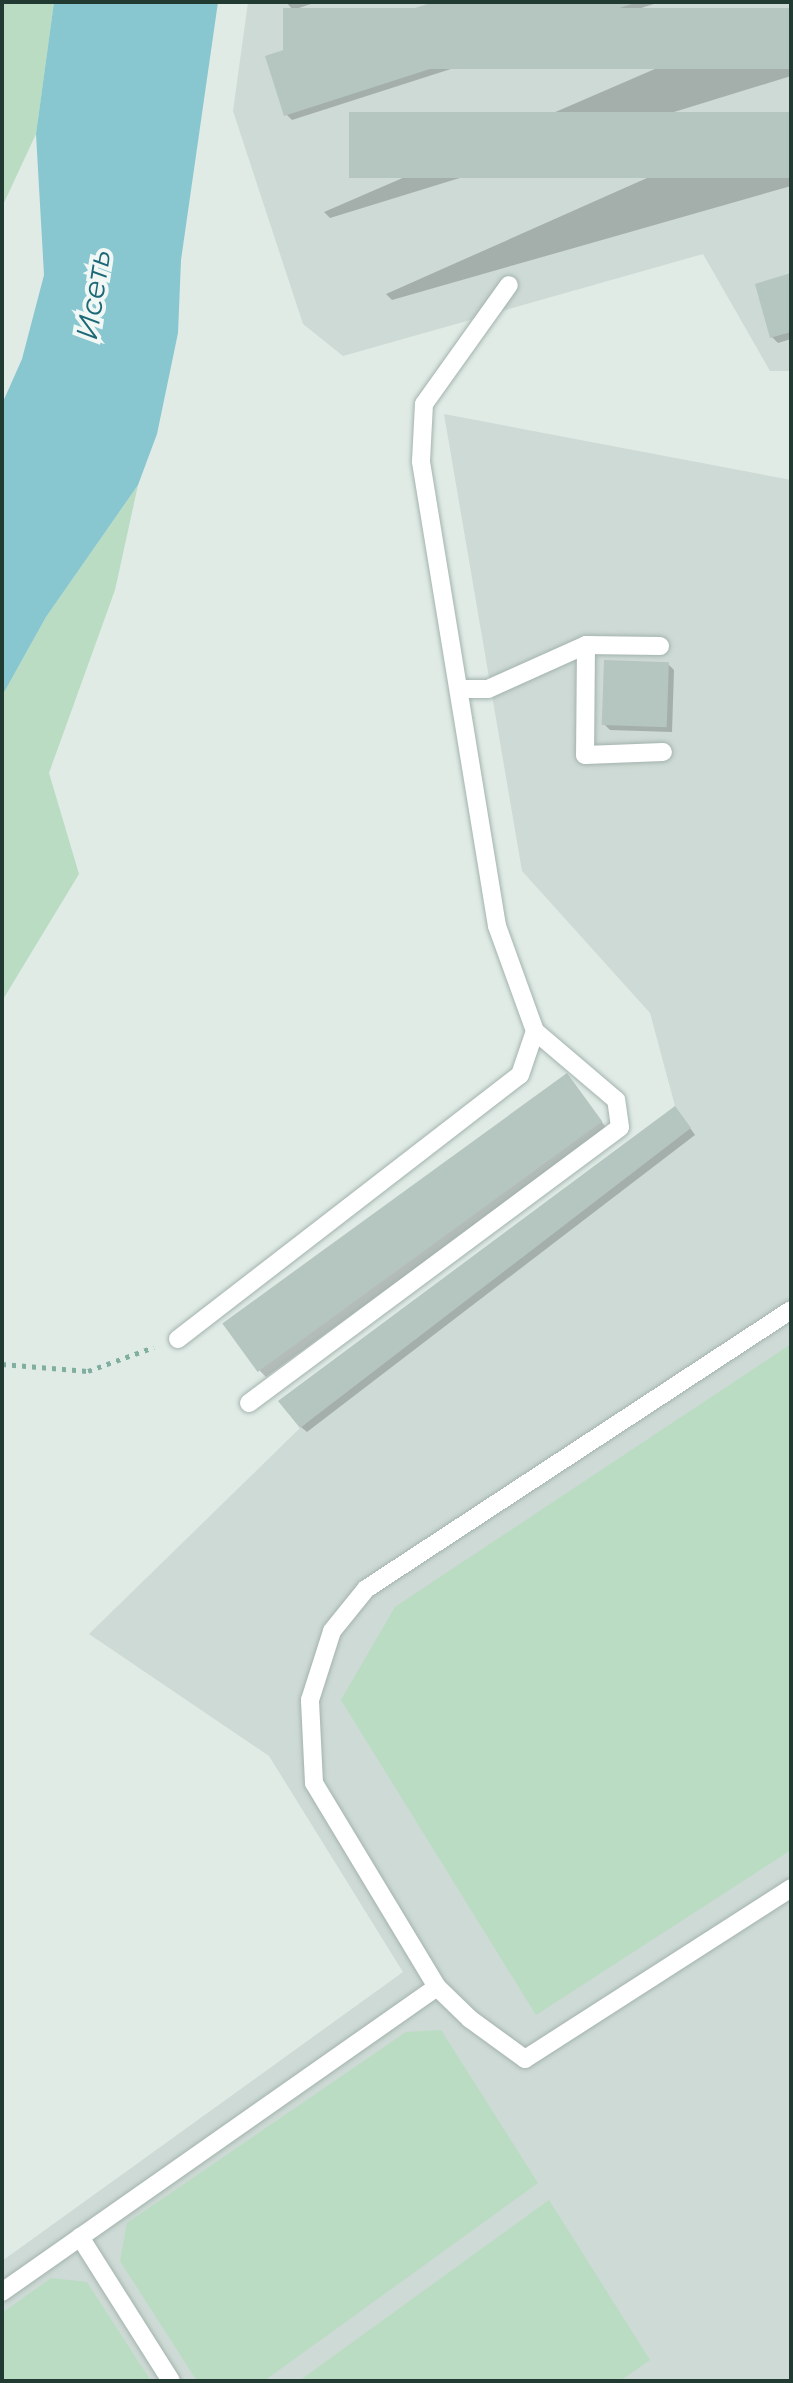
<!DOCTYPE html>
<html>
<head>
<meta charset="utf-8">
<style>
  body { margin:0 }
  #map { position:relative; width:793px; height:2383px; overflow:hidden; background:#e0ebe6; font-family:Montserrat,sans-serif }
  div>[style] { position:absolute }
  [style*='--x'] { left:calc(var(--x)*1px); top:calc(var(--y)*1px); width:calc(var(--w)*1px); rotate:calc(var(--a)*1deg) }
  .built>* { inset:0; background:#cedad5 }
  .green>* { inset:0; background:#b9dcc2 }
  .water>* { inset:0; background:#88c6d0 }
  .shadow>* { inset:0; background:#0003 }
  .building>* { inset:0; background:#b5c5bf; transform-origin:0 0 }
  .path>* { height:5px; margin-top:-2.5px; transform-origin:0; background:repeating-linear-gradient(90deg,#80ae9f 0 4px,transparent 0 10px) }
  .roads { filter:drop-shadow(0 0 2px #a3b3ad) drop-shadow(0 0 2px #a3b3ad) }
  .service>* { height:18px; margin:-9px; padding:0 9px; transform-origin:9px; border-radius:9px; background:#fff }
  span { translate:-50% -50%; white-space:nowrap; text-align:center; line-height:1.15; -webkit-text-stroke:8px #f0f7f4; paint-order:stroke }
  .water-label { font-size:30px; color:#1c6876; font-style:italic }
  .frame { position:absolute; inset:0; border:4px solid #213b33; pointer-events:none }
</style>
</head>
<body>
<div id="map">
  <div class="built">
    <i style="clip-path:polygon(248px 2px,791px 2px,791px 371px,770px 371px,703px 254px,343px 356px,303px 324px,233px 111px)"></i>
    <i style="clip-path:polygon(444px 414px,791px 480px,791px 2381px,2px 2381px,2px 2261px,403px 1972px,269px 1756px,89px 1634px,300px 1428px,675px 1106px,650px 1013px,522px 871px)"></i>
  </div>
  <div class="green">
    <i style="clip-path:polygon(2px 2px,54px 2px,36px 134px,2px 207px)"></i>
    <i style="clip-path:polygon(138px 485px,115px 590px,49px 773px,79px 874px,2px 1001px,2px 696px,46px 617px)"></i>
    <i style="clip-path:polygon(791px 1344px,791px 1850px,536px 2015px,341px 1700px,395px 1607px)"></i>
    <i style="clip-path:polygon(441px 2030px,538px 2183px,264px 2381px,197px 2381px,120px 2261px,127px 2223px,406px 2032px)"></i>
    <i style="clip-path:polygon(549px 2200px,650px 2360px,620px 2381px,299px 2381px)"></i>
    <i style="clip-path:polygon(51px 2278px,87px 2282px,151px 2381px,2px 2381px,2px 2313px)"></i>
  </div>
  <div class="water">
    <i style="clip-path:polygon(54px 2px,218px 2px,181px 260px,178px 333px,157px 434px,138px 485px,46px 617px,2px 696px,2px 404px,22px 359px,44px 275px,36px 134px)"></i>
  </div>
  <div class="shadow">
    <i style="clip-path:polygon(286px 2px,317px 2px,293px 10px)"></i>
    <i style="clip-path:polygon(441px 2px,660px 2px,292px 120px,286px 114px)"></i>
    <i style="clip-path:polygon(791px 10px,791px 76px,330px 218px,324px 212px)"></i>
    <i style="clip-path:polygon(791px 114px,791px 186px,392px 300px,386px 294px)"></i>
    <i style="clip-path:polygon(791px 276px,791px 339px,778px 343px,772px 337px)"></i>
    <i style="clip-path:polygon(668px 664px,674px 670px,672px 732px,610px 730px,604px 724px)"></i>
    <i style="clip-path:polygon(573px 1082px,607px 1129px,266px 1377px,260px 1371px,226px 1324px)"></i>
    <i style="clip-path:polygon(681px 1115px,695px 1135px,307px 1432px,301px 1427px)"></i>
  </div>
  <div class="building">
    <i style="clip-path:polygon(434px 2px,635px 2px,635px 3px,284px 116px,265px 56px)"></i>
    <i style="left:791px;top:8px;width:61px;height:508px;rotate:90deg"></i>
    <i style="left:791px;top:112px;width:66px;height:442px;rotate:90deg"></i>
    <i style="clip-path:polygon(791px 273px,791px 332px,770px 338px,755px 284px)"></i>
    <i style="left:604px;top:660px;width:65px;height:65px;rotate:2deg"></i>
    <i style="left:567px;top:1073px;width:60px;height:426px;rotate:54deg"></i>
    <i style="clip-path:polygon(675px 1106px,691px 1128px,300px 1428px,278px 1401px)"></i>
  </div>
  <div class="path">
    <i style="--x:2;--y:1364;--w:86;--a:4.7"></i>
    <i style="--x:88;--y:1371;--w:70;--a:-20"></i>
  </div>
  <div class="roads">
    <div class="service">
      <i style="--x:586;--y:645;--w:110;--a:90.5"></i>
      <i style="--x:585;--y:755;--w:78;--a:-2.2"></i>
      <i style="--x:462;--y:689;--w:26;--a:0"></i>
      <i style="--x:488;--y:689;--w:107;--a:-24.2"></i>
      <i style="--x:586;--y:645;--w:74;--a:0.8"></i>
      <i style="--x:178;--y:1339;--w:432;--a:-37.7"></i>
      <i style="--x:520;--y:1075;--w:46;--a:-71.2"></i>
      <i style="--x:535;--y:1031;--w:112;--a:-109.9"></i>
      <i style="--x:497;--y:926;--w:471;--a:-99.3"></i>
      <i style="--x:421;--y:461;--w:57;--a:-87"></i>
      <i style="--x:424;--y:404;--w:146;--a:-54.5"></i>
      <i style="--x:249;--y:1403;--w:462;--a:-36.6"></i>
      <i style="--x:620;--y:1127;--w:27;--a:-98"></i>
      <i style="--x:616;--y:1100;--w:106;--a:-139.6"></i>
      <i style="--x:437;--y:1987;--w:238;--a:-121.1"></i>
      <i style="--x:314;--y:1783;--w:83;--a:-92.8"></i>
      <i style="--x:310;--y:1700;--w:72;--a:-72.3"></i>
      <i style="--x:332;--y:1631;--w:54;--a:-51"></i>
      <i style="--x:366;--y:1589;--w:508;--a:-33.28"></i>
      <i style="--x:80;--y:2237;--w:170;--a:57.7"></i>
      <i style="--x:2;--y:2292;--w:531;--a:-35.04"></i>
      <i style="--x:437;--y:1987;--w:46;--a:44.1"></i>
      <i style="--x:470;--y:2019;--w:68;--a:36"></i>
      <i style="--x:525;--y:2059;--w:316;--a:-32.7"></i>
    </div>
  </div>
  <div class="water-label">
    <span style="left:94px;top:295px;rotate:-81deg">Исеть</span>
  </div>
  <div class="frame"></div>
</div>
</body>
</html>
